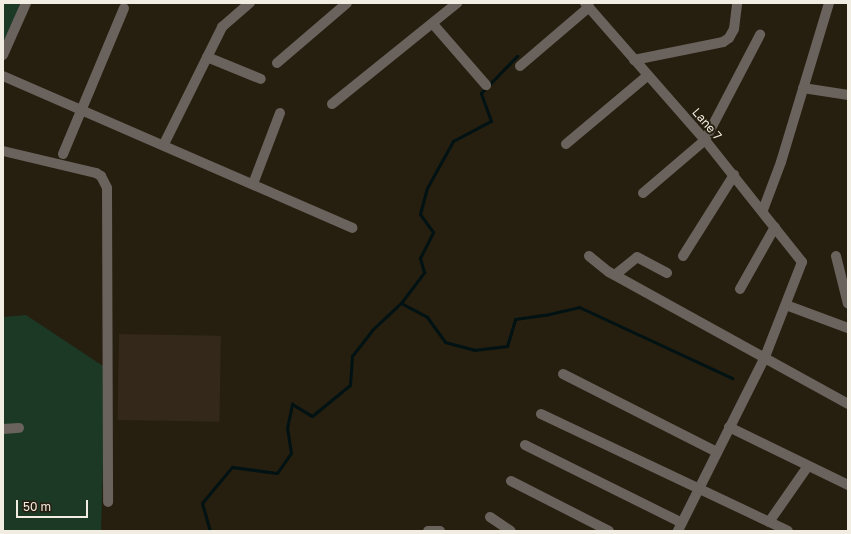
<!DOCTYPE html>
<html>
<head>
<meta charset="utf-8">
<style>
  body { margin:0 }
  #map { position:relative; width:851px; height:534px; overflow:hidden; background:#261e0e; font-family:"Golos Text",sans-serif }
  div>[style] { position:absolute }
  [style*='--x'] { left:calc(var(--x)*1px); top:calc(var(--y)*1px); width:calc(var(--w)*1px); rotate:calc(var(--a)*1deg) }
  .industrial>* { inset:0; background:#33281a; transform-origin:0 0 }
  .green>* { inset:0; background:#1c3926 }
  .stream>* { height:3px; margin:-1.5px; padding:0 1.5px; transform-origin:1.5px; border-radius:1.5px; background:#001213 }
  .street>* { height:10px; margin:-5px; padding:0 5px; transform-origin:5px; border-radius:5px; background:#6a625d }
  span { translate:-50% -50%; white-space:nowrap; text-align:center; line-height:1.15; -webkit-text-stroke:4px #261e0e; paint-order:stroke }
  .street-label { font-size:12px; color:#f2ede2 }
  .frame { position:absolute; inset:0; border:4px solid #f2ede2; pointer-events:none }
  .scale { position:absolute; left:16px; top:500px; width:72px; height:18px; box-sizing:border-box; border:2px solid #f2ede2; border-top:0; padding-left:5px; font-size:12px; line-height:14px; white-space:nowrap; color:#f2ede2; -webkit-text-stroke:3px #261e0e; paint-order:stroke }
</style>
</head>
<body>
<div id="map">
  <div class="industrial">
    <i style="left:119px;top:334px;width:102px;height:86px;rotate:1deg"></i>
  </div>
  <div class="green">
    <i style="clip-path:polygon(3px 3px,20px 3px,3px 52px)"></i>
    <i style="clip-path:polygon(26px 315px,106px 368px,101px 531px,3px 531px,3px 317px)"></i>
  </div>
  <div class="stream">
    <i style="--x:401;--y:303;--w:39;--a:-53"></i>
    <i style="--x:424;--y:272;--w:15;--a:-106"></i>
    <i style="--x:420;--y:258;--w:29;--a:-63"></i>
    <i style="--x:433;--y:232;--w:22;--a:-126"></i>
    <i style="--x:420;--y:214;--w:27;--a:-75"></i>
    <i style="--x:427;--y:188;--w:54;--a:-61"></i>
    <i style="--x:453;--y:141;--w:43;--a:-27.8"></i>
    <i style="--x:491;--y:121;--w:30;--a:-110"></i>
    <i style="--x:481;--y:93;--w:52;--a:-45.8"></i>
    <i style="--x:210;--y:531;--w:29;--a:-106"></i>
    <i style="--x:202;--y:503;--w:47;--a:-50.2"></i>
    <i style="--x:232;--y:467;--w:45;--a:7.6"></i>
    <i style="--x:277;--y:473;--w:24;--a:-55"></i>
    <i style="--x:291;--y:453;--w:25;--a:-99"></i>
    <i style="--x:287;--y:428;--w:25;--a:-78"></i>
    <i style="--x:292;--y:404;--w:23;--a:31"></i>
    <i style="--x:312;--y:416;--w:49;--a:-39.2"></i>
    <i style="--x:350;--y:385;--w:29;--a:-86"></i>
    <i style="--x:352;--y:356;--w:33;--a:-52"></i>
    <i style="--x:372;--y:330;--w:40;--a:-43"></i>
    <i style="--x:401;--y:303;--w:30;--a:28"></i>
    <i style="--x:427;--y:317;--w:31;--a:54"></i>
    <i style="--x:445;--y:342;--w:30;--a:15"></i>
    <i style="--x:474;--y:350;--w:33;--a:-7"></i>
    <i style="--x:507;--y:346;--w:28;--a:-73"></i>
    <i style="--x:515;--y:319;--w:30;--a:-8"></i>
    <i style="--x:545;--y:315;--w:35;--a:-13"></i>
    <i style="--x:579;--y:307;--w:169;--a:24.9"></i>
  </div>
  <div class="street">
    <i style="--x:585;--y:3;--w:182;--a:48.8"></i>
    <i style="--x:705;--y:140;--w:156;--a:51.5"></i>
    <i style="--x:802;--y:262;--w:102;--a:111.3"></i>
    <i style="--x:765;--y:357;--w:195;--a:116.6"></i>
    <i style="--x:433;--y:24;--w:81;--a:49"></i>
    <i style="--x:3;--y:55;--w:57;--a:-66.1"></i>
    <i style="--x:207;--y:57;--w:58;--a:22.2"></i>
    <i style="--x:634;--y:60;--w:91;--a:-11.4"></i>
    <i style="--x:723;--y:42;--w:7;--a:-34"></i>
    <i style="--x:729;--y:38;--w:10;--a:-61"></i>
    <i style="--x:734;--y:29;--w:26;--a:-83"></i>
    <i style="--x:277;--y:63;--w:92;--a:-40.6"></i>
    <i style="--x:520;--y:66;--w:91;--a:-40.5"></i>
    <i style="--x:3;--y:76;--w:381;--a:23.5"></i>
    <i style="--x:803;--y:88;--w:46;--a:8.8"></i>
    <i style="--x:332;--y:104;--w:161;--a:-38.9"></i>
    <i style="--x:164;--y:144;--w:131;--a:-63.6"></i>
    <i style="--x:222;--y:27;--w:37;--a:-41"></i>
    <i style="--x:566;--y:144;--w:106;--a:-40"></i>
    <i style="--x:3;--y:151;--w:96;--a:13.3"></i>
    <i style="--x:96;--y:173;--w:6;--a:31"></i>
    <i style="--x:101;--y:176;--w:13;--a:63"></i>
    <i style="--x:107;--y:188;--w:314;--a:89.8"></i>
    <i style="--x:63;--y:154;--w:158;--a:-67.3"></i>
    <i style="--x:253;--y:184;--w:76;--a:-69.2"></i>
    <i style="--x:643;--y:193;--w:82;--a:-40.5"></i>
    <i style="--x:705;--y:140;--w:119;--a:-62.4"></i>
    <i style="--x:763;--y:210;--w:51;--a:-69.4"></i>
    <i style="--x:781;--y:162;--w:166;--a:-73.2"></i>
    <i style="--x:589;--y:256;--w:26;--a:39"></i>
    <i style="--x:609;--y:272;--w:273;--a:28.9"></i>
    <i style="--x:683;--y:256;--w:96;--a:-57.8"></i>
    <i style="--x:836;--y:256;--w:49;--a:76"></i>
    <i style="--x:615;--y:275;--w:28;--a:-39"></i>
    <i style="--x:637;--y:257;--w:34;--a:28"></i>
    <i style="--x:740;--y:289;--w:71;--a:-60.6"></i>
    <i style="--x:786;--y:305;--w:66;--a:20.4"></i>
    <i style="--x:563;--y:374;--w:173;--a:26.9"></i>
    <i style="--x:541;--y:414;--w:273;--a:25.3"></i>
    <i style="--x:729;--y:427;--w:132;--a:26"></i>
    <i style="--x:3;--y:429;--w:16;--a:-4"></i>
    <i style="--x:525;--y:445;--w:175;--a:26.4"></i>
    <i style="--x:511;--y:481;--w:110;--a:27"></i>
    <i style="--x:490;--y:517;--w:25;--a:34"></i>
    <i style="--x:769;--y:522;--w:68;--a:-55.1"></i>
    <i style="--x:428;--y:531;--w:12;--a:0"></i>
  </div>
  <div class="street-label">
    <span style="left:707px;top:124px;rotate:49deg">Lane 7</span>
  </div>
  <div class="frame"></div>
  <div class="scale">50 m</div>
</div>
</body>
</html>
